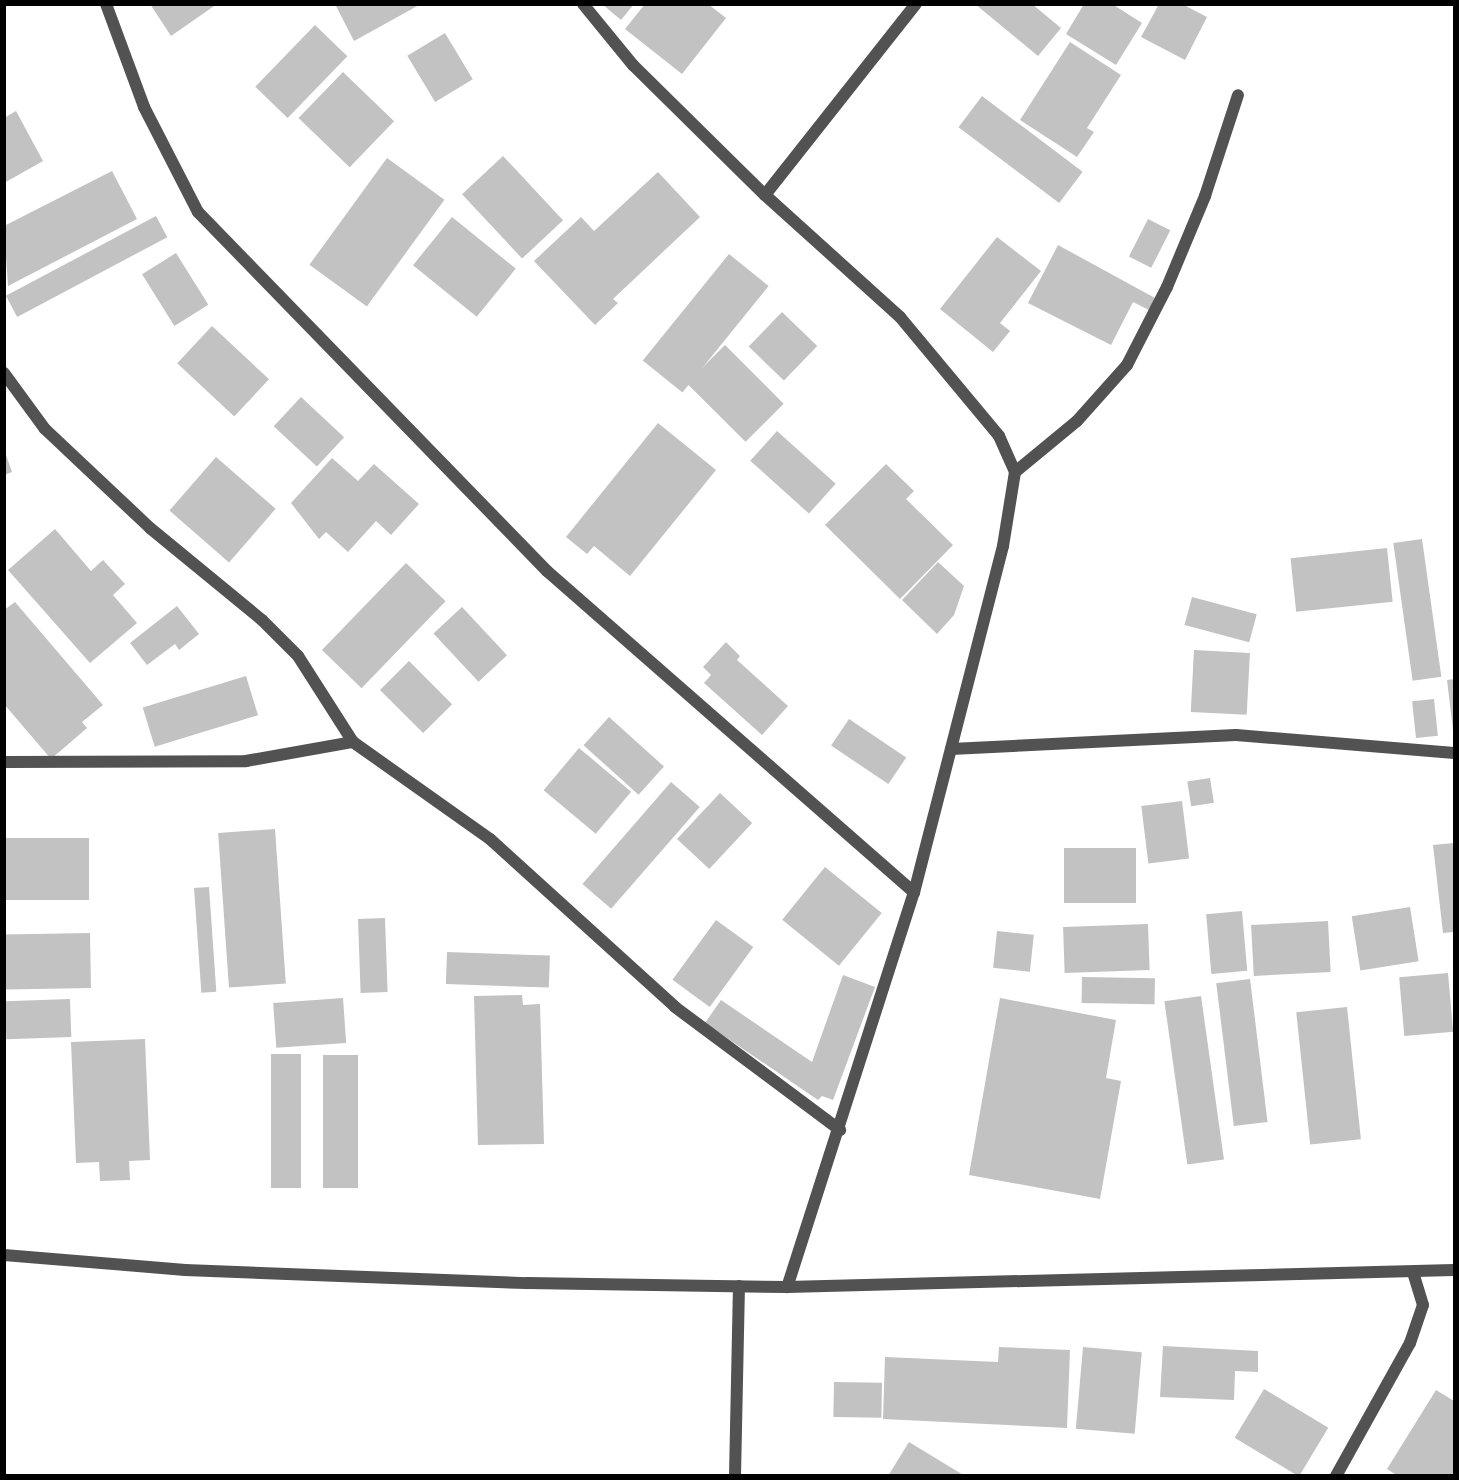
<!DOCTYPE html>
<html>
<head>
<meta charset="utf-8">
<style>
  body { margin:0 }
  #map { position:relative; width:1459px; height:1480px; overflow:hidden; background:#fff; font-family:Quicksand,sans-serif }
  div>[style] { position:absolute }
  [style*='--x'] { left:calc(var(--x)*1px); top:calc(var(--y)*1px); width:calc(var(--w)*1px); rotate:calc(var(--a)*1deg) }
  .building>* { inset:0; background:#c2c2c2; transform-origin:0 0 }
  .minor>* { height:12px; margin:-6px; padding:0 6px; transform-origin:6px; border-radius:6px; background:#525252 }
  .tertiary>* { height:12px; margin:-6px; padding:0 6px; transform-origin:6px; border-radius:6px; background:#525252 }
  span { translate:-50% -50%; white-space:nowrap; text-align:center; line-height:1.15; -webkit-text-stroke:5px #fff; paint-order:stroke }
  .frame { position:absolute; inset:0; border:6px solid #000; pointer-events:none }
</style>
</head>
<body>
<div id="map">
  <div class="building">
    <i style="clip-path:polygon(150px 4px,217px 4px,171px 36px)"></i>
    <i style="clip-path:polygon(335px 4px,421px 4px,354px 41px)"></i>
    <i style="clip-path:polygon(602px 4px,634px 4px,621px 20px)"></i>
    <i style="clip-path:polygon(645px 4px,708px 4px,726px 18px,682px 74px,625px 29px)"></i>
    <i style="clip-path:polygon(975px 4px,1032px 4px,1061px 28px,1038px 56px)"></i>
    <i style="clip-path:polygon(1084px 4px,1112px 4px,1142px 23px,1116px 65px,1066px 34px)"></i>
    <i style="clip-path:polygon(1159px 4px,1182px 4px,1207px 17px,1185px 60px,1141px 37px)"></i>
    <i style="left:315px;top:25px;width:45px;height:86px;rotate:44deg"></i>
    <i style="left:445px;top:33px;width:54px;height:44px;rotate:59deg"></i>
    <i style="clip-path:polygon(1070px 42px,1121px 75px,1087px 128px,1094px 132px,1077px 157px,1020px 120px)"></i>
    <i style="left:343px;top:72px;width:71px;height:64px;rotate:44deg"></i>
    <i style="left:982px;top:96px;width:126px;height:39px;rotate:37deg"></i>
    <i style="clip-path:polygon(16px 111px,43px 161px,4px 183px,4px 118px)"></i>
    <i style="left:503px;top:156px;width:88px;height:56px;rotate:47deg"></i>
    <i style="left:387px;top:158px;width:71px;height:132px;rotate:36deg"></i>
    <i style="clip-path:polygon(112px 171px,137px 219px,8px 286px,4px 226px)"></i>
    <i style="clip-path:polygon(658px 172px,700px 217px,613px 299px,618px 303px,595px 325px,534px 261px,581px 217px,594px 231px)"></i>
    <i style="left:156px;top:216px;width:24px;height:170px;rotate:62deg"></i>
    <i style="left:452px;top:217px;width:82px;height:62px;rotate:39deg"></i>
    <i style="left:1148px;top:219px;width:25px;height:42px;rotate:27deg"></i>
    <i style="clip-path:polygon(997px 237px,1041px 271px,1000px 323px,1010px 331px,993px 352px,940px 309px)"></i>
    <i style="clip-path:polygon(1058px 245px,1155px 298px,1149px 310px,1133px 302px,1111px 345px,1028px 303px)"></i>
    <i style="left:176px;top:253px;width:61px;height:40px;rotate:58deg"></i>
    <i style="left:729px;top:254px;width:51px;height:137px;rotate:39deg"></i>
    <i style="left:782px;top:312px;width:49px;height:48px;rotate:44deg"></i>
    <i style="left:212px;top:326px;width:78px;height:51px;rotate:43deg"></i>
    <i style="left:725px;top:345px;width:83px;height:54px;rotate:45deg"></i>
    <i style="left:301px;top:397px;width:59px;height:40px;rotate:43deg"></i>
    <i style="clip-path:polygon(658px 423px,716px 470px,630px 576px,594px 546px,587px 554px,566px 537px)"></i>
    <i style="left:777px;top:431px;width:79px;height:40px;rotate:42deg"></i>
    <i style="clip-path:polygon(4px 449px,12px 472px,4px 475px)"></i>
    <i style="left:216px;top:457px;width:79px;height:71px;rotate:41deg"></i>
    <i style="clip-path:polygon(332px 458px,358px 481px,374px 464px,419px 504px,391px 535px,376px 521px,348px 552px,326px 532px,319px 539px,291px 503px)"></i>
    <i style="clip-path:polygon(886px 464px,914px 491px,906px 499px,953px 545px,900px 599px,825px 525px)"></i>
    <i style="clip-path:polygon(55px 529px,91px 571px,103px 560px,125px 584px,113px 595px,137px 623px,90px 663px,8px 570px)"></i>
    <i style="left:1422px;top:539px;width:139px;height:29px;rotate:82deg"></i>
    <i style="left:1387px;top:548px;width:54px;height:97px;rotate:84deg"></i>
    <i style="clip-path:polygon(938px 562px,964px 586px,954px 615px,937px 634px,902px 600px)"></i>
    <i style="left:406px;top:563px;width:55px;height:121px;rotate:44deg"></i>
    <i style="left:1192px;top:597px;width:67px;height:29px;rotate:15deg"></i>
    <i style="clip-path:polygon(15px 602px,103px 705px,82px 722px,87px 728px,51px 759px,4px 704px,4px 610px)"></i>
    <i style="clip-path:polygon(177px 606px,199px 634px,179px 650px,175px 644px,147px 665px,130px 643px)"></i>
    <i style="left:462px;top:607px;width:66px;height:39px;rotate:47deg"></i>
    <i style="clip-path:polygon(726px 642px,740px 656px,737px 660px,788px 706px,762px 735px,704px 683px,711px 675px,703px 667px)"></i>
    <i style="left:1194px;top:650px;width:56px;height:62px;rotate:3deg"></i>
    <i style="left:409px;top:661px;width:61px;height:41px;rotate:45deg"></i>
    <i style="left:246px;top:676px;width:41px;height:108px;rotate:73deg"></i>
    <i style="clip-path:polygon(1454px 679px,1454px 730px,1453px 730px,1447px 680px)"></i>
    <i style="left:1434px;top:699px;width:37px;height:22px;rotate:84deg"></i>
    <i style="left:609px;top:717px;width:74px;height:38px;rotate:42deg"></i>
    <i style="left:849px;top:719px;width:69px;height:32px;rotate:34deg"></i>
    <i style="left:579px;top:748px;width:68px;height:55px;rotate:40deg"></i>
    <i style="left:1210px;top:778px;width:25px;height:23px;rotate:81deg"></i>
    <i style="left:671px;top:782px;width:38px;height:135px;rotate:41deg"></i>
    <i style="left:720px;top:793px;width:44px;height:63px;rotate:43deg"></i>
    <i style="left:1182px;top:801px;width:58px;height:41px;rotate:83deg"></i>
    <i style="left:275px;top:829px;width:155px;height:57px;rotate:86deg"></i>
    <i style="left:4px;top:838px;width:85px;height:62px"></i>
    <i style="clip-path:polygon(1454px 843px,1454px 932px,1443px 933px,1433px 845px)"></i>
    <i style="left:1064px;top:848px;width:72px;height:55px"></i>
    <i style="left:825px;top:867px;width:73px;height:68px;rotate:39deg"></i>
    <i style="left:209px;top:887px;width:105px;height:15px;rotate:86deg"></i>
    <i style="left:1410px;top:907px;width:55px;height:59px;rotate:81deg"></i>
    <i style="left:1242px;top:911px;width:60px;height:36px;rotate:85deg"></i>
    <i style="left:385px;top:918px;width:74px;height:27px;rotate:88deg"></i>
    <i style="left:716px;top:920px;width:46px;height:74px;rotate:36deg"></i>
    <i style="left:1328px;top:921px;width:51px;height:77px;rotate:87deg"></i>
    <i style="left:1148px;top:924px;width:46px;height:85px;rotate:88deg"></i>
    <i style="left:997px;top:931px;width:37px;height:37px;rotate:6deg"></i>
    <i style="left:90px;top:933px;width:55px;height:86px;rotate:89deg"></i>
    <i style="left:447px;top:952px;width:103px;height:32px;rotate:2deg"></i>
    <i style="left:1448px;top:973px;width:59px;height:49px;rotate:85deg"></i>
    <i style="clip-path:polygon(843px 975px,875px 987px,833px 1100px,822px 1096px,818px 1100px,705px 1023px,721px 1000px,812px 1062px)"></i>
    <i style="left:1082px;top:977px;width:73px;height:26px;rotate:1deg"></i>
    <i style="left:1250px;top:979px;width:144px;height:34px;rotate:83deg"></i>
    <i style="clip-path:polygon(522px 995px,523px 1005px,540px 1004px,544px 1144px,478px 1145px,474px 996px)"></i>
    <i style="left:1201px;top:996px;width:165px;height:37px;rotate:82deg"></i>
    <i style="left:343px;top:998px;width:45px;height:70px;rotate:86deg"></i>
    <i style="clip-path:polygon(1000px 998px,1116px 1020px,1106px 1078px,1121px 1081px,1100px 1199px,969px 1175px)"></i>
    <i style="left:70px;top:999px;width:38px;height:65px;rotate:88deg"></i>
    <i style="left:1347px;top:1007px;width:133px;height:51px;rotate:84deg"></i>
    <i style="clip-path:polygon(145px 1039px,150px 1160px,129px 1161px,130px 1180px,100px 1181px,99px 1162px,76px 1163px,71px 1042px)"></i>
    <i style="left:271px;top:1054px;width:30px;height:134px"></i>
    <i style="left:323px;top:1055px;width:35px;height:133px"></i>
    <i style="clip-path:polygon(1163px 1346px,1258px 1351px,1258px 1372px,1235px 1371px,1234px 1400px,1160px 1397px)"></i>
    <i style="clip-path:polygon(999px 1347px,1070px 1350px,1067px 1428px,883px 1419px,885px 1357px,998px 1362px)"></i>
    <i style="left:1083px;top:1347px;width:59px;height:82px;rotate:5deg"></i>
    <i style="left:834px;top:1382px;width:48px;height:35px;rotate:1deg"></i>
    <i style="left:1264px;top:1389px;width:75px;height:57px;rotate:31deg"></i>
    <i style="clip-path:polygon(1436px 1390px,1454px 1401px,1454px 1476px,1398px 1476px,1387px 1469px)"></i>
    <i style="clip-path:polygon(909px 1442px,965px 1476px,888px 1476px)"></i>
  </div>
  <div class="minor">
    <i style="--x:106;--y:4;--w:110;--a:69.7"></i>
    <i style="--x:144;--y:107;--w:118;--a:62.8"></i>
    <i style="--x:198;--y:212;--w:501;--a:45.81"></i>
    <i style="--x:547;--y:571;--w:488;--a:41.2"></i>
    <i style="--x:583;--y:4;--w:79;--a:50.7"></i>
    <i style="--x:633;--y:65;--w:185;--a:44.6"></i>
    <i style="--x:765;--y:195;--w:182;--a:42.1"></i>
    <i style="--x:900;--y:317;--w:155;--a:50.2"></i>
    <i style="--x:999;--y:436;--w:39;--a:66"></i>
    <i style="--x:1015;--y:472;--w:75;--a:99.2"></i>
    <i style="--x:1003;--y:546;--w:357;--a:104.4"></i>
    <i style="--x:914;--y:892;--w:415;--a:107.8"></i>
    <i style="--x:765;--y:195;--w:243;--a:-51.7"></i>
    <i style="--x:4;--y:373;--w:69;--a:53.8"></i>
    <i style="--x:45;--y:429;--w:144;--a:43.3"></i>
    <i style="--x:150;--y:528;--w:145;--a:39.4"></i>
    <i style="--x:262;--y:620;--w:51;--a:45"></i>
    <i style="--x:298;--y:656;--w:102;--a:57.4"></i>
    <i style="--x:353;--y:742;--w:168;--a:35.3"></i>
    <i style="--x:490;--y:839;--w:250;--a:42.2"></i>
    <i style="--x:675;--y:1007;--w:206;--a:36.7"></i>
    <i style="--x:1015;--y:472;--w:80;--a:-39.4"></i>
    <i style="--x:1077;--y:421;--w:75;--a:-48.2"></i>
    <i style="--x:1127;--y:365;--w:88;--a:-62.9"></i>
    <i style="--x:1167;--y:287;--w:99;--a:-67.3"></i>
    <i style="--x:1205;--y:196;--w:106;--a:-71.9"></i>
    <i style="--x:951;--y:749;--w:285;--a:-2.8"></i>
    <i style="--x:1236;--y:735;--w:219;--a:4.7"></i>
    <i style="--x:4;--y:762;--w:242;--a:-0.2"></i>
    <i style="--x:246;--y:761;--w:109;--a:-10.1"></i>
    <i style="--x:735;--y:1476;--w:190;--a:-88.8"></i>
    <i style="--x:1336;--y:1476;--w:152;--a:-60.9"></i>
    <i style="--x:1410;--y:1343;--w:40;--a:-71.1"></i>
    <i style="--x:1423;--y:1305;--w:34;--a:-107"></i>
  </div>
  <div class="tertiary">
    <i style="--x:4;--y:1255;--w:182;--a:4.7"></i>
    <i style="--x:185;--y:1270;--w:342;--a:2.2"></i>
    <i style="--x:527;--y:1283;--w:260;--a:0.9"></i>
    <i style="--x:787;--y:1287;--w:667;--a:-1.46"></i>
  </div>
  <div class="frame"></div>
</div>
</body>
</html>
